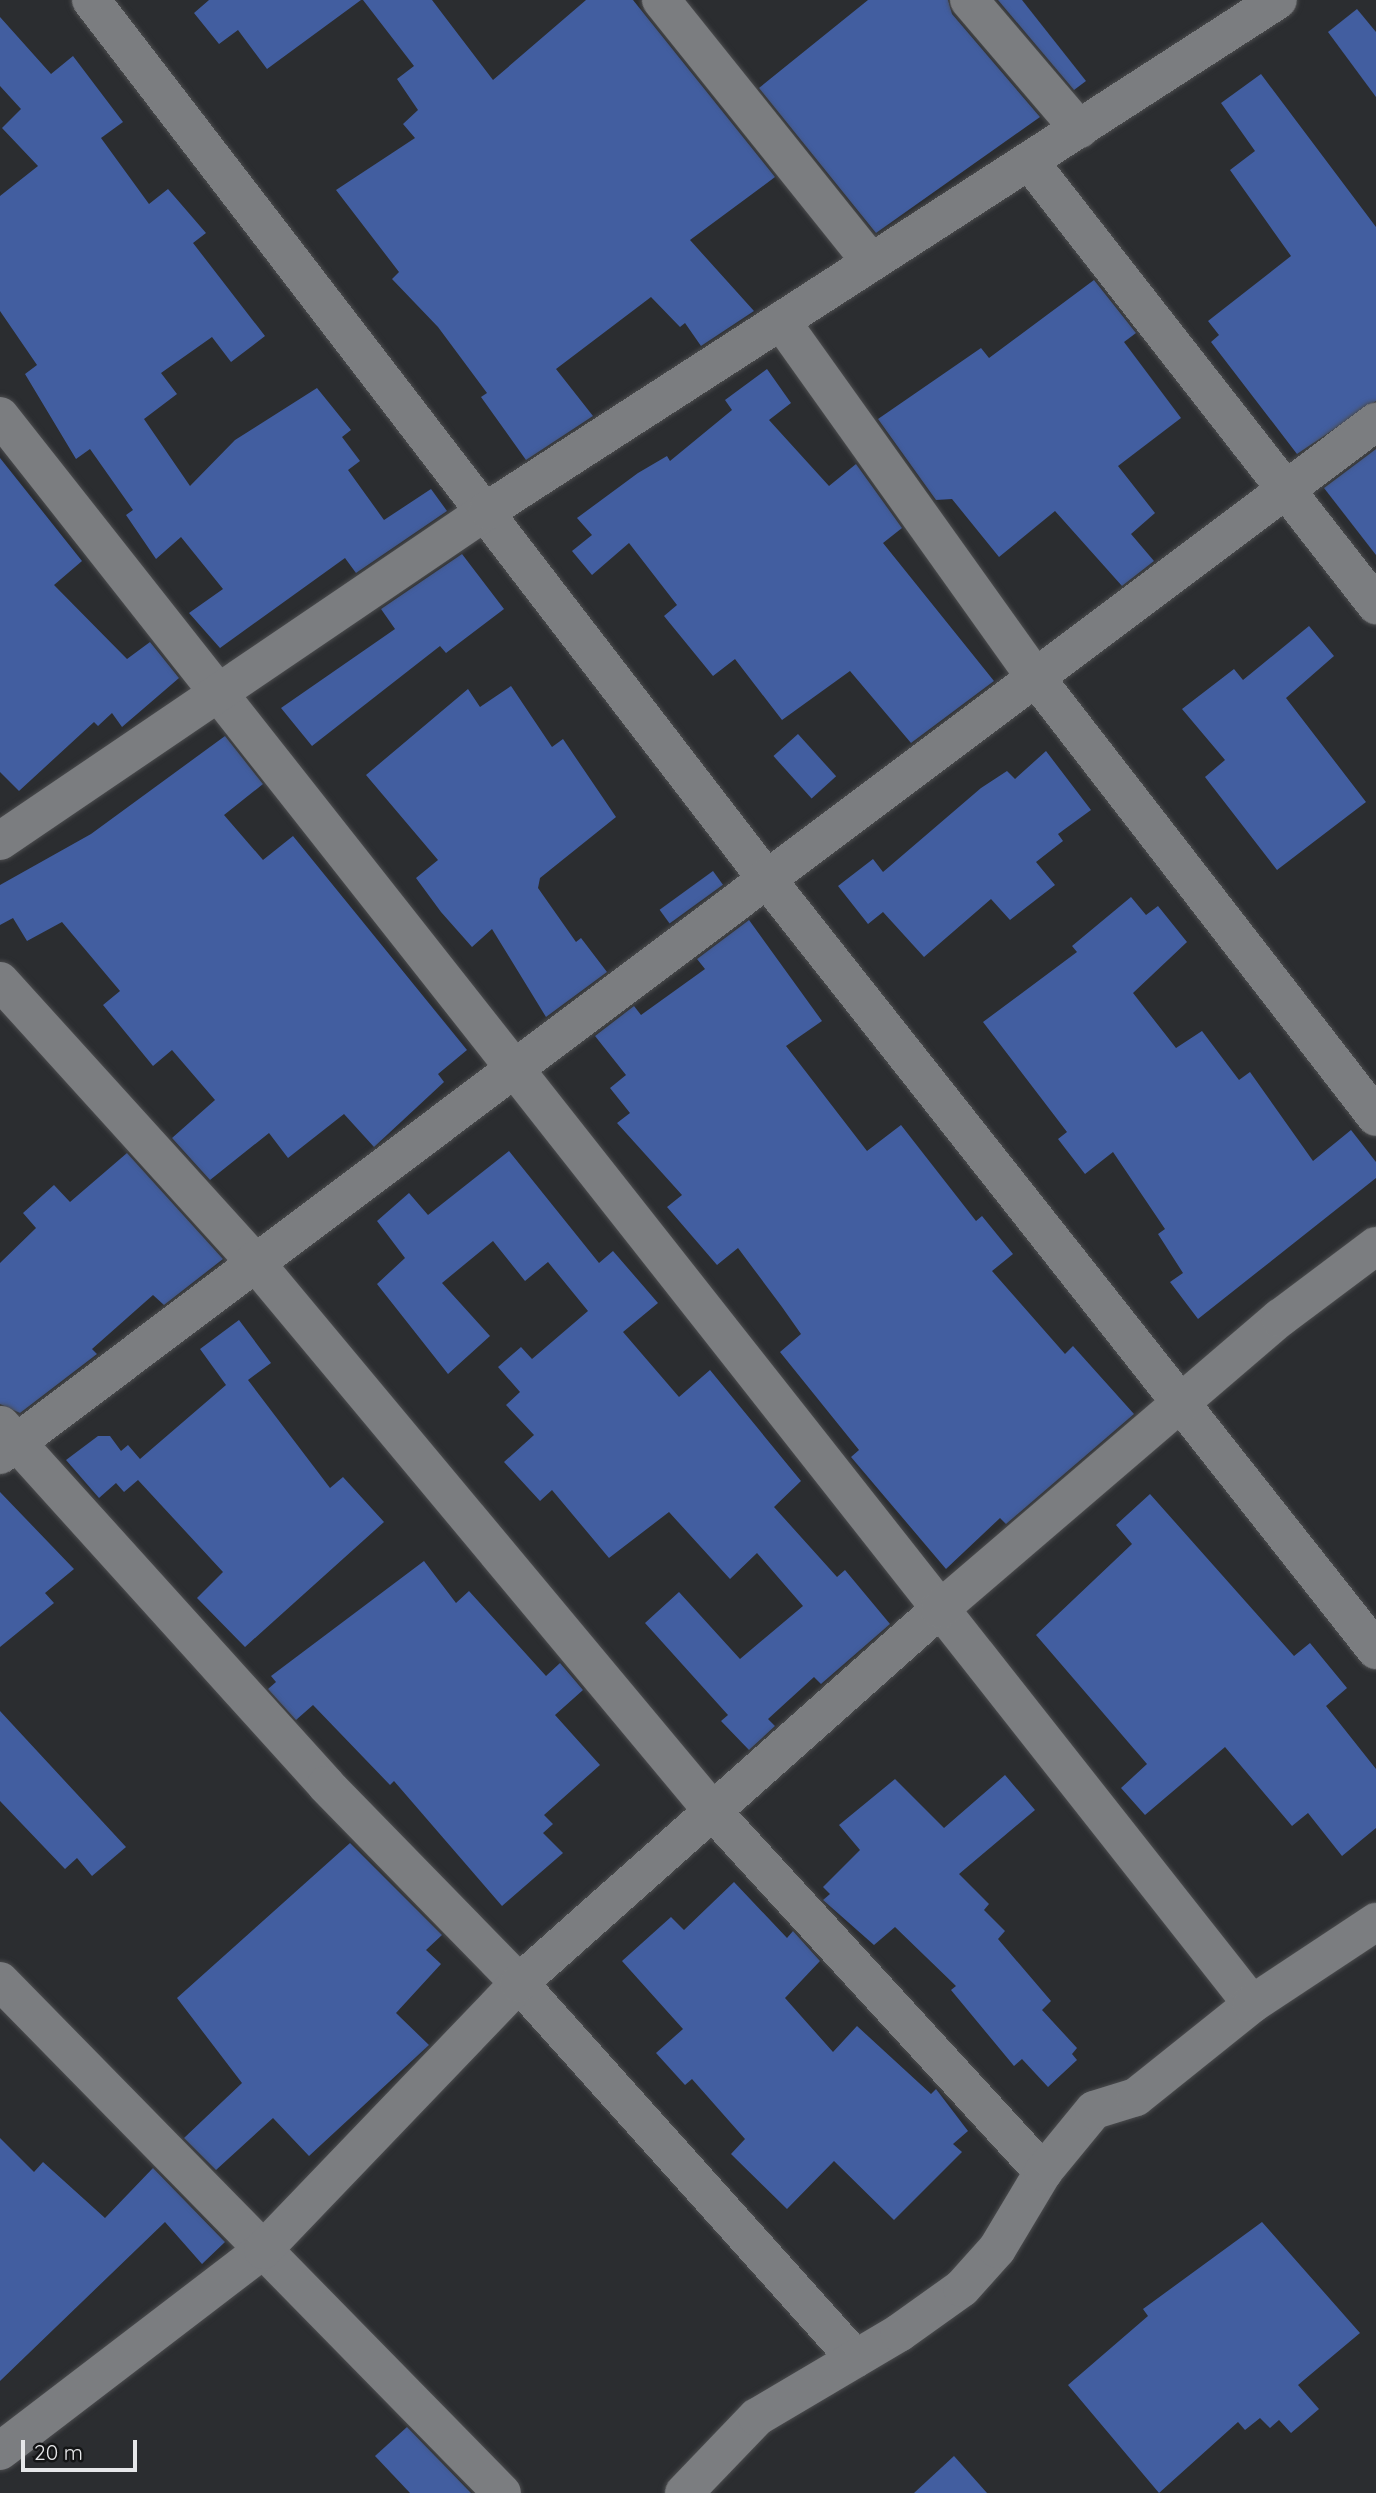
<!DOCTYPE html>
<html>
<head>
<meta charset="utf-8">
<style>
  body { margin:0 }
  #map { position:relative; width:1376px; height:2493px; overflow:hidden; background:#2b2d30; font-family:Quicksand,sans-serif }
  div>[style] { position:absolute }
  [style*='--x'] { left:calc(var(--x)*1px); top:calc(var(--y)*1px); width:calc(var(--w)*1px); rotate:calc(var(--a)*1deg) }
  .building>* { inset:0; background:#425ea0; transform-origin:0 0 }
  .roads { filter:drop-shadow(0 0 2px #4b4c4e) drop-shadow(0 0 2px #4b4c4e) }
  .minor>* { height:38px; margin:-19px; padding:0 19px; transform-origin:19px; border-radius:19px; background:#7b7d80 }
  span { translate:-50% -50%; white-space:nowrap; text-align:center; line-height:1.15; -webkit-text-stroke:5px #141516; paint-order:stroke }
  .scale { position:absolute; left:21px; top:2440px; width:116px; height:32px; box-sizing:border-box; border:4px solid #e6e7e9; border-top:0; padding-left:9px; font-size:21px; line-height:24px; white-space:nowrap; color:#e6e7e9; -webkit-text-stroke:5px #141516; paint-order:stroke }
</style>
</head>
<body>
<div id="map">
  <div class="building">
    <i style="clip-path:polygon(209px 0,361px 0,267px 69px,238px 30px,219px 44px,194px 13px)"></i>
    <i style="clip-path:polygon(363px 0,432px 0,493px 80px,586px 0,633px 0,775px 177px,690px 240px,754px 311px,701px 346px,685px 323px,680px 327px,651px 297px,556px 369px,593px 416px,526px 460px,481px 397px,487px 393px,438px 327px,392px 279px,399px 272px,336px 190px,415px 138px,403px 124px,418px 110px,397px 79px,414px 66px)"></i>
    <i style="clip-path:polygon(868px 0,948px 0,952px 14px,1040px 117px,876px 233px,759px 88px)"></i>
    <i style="clip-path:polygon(998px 0,1022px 0,1086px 81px,1074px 90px)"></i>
    <i style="clip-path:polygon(1357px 9px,1376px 32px,1376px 97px,1328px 32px)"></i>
    <i style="clip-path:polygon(0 17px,51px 74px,73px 56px,123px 122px,101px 138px,149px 204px,168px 189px,206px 233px,193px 243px,265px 336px,231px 362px,212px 337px,161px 373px,177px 394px,144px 419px,190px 486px,235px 440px,317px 388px,351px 430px,342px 437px,360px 461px,348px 470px,384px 520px,431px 489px,447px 511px,356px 573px,345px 558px,220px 648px,189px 613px,223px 589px,181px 537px,156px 559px,126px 515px,133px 510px,90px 449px,76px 459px,25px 374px,37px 365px,0 311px,0 196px,38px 166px,2px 128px,21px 109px,0 86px)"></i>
    <i style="clip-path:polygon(1261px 74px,1376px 227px,1376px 401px,1297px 454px,1211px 342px,1219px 335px,1208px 321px,1291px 256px,1230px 170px,1255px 151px,1221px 103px)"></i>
    <i style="clip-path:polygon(1094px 280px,1136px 333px,1124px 342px,1181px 418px,1118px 466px,1155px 513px,1131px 534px,1154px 561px,1122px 586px,1055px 511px,999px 557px,952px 499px,936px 500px,878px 419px,981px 348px,989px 358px)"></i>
    <i style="clip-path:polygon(767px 369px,791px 403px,769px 420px,829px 486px,856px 464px,902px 528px,883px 543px,994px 681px,911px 743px,850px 671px,782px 720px,735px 659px,713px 676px,664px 616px,677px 605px,629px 543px,592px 575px,572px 551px,592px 535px,577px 518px,638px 473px,667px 456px,670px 461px,732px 410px,725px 400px)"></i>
    <i style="clip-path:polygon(1376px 449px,1376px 555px,1324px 488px)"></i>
    <i style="clip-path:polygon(0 458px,82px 561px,54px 585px,127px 659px,150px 642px,179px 678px,122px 727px,112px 713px,98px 726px,94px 722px,19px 791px,0 772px)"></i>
    <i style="clip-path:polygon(462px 554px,504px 609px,446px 653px,440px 646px,312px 746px,281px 708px,395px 629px,381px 609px)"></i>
    <i style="clip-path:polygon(1309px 626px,1334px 656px,1286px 698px,1366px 802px,1277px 870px,1205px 777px,1225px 760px,1182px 709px,1234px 669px,1243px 680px)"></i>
    <i style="clip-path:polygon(511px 686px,552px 747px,563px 739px,616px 817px,540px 878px,538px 888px,576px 942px,581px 938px,607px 972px,546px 1017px,492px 929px,472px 947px,441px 912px,416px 878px,438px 860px,366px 775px,468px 689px,480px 707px)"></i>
    <i style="left:798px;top:734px;width:57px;height:33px;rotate:48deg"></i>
    <i style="clip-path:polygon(225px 736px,263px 784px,224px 815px,263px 860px,293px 836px,467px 1050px,438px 1074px,444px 1082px,374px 1147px,344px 1114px,288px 1158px,269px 1133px,210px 1180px,172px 1138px,215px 1100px,172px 1050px,153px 1066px,103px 1005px,120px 991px,62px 922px,27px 941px,13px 918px,0 925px,0 885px,91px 834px)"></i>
    <i style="clip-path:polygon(1046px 751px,1091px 810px,1058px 834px,1063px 841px,1036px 862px,1055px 885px,1010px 920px,991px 899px,924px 957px,883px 912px,868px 924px,838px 886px,873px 859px,883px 872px,981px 788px,1007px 771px,1015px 779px)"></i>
    <i style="left:713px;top:871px;width:17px;height:66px;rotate:54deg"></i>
    <i style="clip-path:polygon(1131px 897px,1146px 915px,1158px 906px,1187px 942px,1133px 993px,1176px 1048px,1202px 1031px,1239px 1080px,1250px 1072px,1313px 1161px,1351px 1130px,1376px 1162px,1376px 1178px,1198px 1319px,1170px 1282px,1183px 1273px,1158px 1234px,1165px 1229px,1113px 1152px,1085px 1174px,1058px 1139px,1067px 1132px,983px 1022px,1077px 952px,1072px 946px)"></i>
    <i style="clip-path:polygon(749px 920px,822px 1021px,786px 1046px,867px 1151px,901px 1125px,976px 1221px,982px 1216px,1013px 1254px,992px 1271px,1065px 1354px,1073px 1346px,1134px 1414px,1006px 1524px,1000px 1518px,946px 1569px,851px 1457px,859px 1450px,780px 1352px,801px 1334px,782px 1307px,738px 1248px,717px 1265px,667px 1207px,682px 1195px,617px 1123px,630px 1113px,610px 1088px,626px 1075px,595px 1036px,634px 1006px,641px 1015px,705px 969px,697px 959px)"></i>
    <i style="clip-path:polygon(509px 1151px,599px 1263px,613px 1251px,658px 1303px,623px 1332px,679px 1397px,710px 1370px,801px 1481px,774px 1507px,837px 1577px,845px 1570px,890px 1624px,821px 1684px,814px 1677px,768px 1719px,775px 1726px,749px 1750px,721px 1721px,728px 1715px,645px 1623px,679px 1592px,740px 1659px,803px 1606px,757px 1553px,730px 1579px,669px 1512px,609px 1558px,552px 1490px,540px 1501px,504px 1462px,534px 1435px,506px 1405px,520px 1392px,498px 1367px,521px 1347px,532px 1359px,588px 1311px,548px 1262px,525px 1281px,493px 1241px,442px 1283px,490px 1336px,448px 1374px,377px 1284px,405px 1258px,377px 1221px,409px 1193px,428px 1215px)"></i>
    <i style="clip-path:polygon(127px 1153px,223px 1259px,164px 1305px,153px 1295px,92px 1349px,97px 1354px,20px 1413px,0 1404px,0 1263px,36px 1228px,23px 1213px,54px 1185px,70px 1202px)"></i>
    <i style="clip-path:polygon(239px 1320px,271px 1363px,248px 1380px,330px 1488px,343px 1477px,384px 1522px,245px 1647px,197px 1598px,223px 1572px,138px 1480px,124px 1492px,116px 1483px,99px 1498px,66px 1460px,98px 1436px,110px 1436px,121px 1451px,128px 1445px,140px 1459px,226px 1385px,200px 1349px)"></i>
    <i style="clip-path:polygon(0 1492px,74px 1569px,45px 1593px,54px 1603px,0 1647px)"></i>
    <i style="clip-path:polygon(1150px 1494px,1294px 1656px,1310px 1643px,1347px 1688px,1326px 1706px,1376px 1769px,1376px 1828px,1342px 1856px,1308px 1813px,1292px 1826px,1225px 1747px,1145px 1815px,1121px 1788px,1147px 1764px,1036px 1635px,1132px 1544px,1116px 1525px)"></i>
    <i style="clip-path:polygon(424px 1561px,456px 1603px,469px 1591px,546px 1676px,560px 1663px,583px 1690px,555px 1715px,600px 1765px,544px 1815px,553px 1824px,543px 1833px,563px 1853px,502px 1906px,394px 1781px,390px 1785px,313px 1705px,296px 1720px,268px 1689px,276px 1682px,271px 1676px)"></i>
    <i style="clip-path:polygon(0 1711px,126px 1847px,92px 1876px,77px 1858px,65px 1869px,0 1801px)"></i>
    <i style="clip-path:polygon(1005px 1775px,1035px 1810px,959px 1874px,989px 1904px,984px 1910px,1005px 1931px,998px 1939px,1051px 2001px,1042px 2010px,1077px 2048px,1072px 2054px,1077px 2060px,1048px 2087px,1022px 2059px,1014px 2066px,951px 1990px,956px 1986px,895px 1927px,874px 1945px,823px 1900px,830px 1894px,823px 1887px,860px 1850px,839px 1825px,895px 1779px,944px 1828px)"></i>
    <i style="clip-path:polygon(350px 1843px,442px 1935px,426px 1950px,441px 1964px,396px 2013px,429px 2045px,309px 2156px,273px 2118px,216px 2170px,184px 2138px,242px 2083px,177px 1998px)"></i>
    <i style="clip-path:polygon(734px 1882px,787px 1938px,793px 1931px,820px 1961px,785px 1998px,833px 2052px,857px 2026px,931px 2094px,936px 2089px,968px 2131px,953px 2144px,962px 2152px,894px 2220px,834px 2161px,787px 2209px,731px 2154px,745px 2139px,692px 2079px,685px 2085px,656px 2053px,683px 2029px,622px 1961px,671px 1917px,684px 1930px)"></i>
    <i style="clip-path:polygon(0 2138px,34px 2172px,43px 2162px,105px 2218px,153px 2168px,225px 2242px,202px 2264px,165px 2222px,0 2381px)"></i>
    <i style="clip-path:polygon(1262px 2222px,1360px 2333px,1298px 2385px,1319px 2409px,1291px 2433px,1279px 2420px,1270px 2428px,1260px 2418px,1245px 2430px,1238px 2422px,1159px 2493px,1068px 2385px,1148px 2316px,1143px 2309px)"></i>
    <i style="clip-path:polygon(407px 2427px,471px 2493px,410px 2493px,375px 2456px)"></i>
    <i style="clip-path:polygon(954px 2456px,987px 2493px,914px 2493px)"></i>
  </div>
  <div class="roads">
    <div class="minor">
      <i style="--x:91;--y:0;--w:1107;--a:52.45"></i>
      <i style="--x:766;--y:878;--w:984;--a:51.69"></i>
      <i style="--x:661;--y:0;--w:334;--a:51.3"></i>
      <i style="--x:969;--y:0;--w:170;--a:49.5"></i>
      <i style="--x:1029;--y:161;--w:564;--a:51.99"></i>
      <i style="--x:781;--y:321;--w:439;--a:54.5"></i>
      <i style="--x:1036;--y:678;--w:555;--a:52.24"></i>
      <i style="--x:0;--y:416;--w:2022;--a:51.75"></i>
      <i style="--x:0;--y:841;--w:590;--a:-34.15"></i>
      <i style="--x:488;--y:510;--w:940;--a:-32.85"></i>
      <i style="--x:0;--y:981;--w:378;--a:47.8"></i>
      <i style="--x:254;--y:1261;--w:720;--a:50.18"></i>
      <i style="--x:715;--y:1814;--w:486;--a:47.5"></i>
      <i style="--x:1;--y:1425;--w:485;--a:47.9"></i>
      <i style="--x:326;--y:1785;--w:277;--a:45.7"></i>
      <i style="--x:519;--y:1983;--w:504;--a:48.14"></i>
      <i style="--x:0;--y:1455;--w:1721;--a:-36.9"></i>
      <i style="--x:0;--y:1981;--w:717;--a:45.57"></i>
      <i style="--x:0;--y:2451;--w:331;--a:-37.4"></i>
      <i style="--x:263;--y:2250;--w:370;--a:-46.2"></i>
      <i style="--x:519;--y:1983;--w:563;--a:-41.62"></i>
      <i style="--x:940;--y:1609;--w:448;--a:-40.6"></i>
      <i style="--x:1280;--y:1318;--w:120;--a:-36.9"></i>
      <i style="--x:684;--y:2493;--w:105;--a:-46.2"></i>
      <i style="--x:757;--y:2417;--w:165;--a:-30.6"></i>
      <i style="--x:899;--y:2333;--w:77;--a:-35.5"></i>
      <i style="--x:962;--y:2288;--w:52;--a:-48.1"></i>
      <i style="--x:997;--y:2249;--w:90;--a:-59.1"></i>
      <i style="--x:1043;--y:2172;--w:80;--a:-50.6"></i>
      <i style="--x:1094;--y:2110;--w:44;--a:-17.2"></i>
      <i style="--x:1136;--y:2097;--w:149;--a:-38.7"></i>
      <i style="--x:1252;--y:2004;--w:149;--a:-33.5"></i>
    </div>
  </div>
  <div class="scale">20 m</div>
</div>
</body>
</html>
